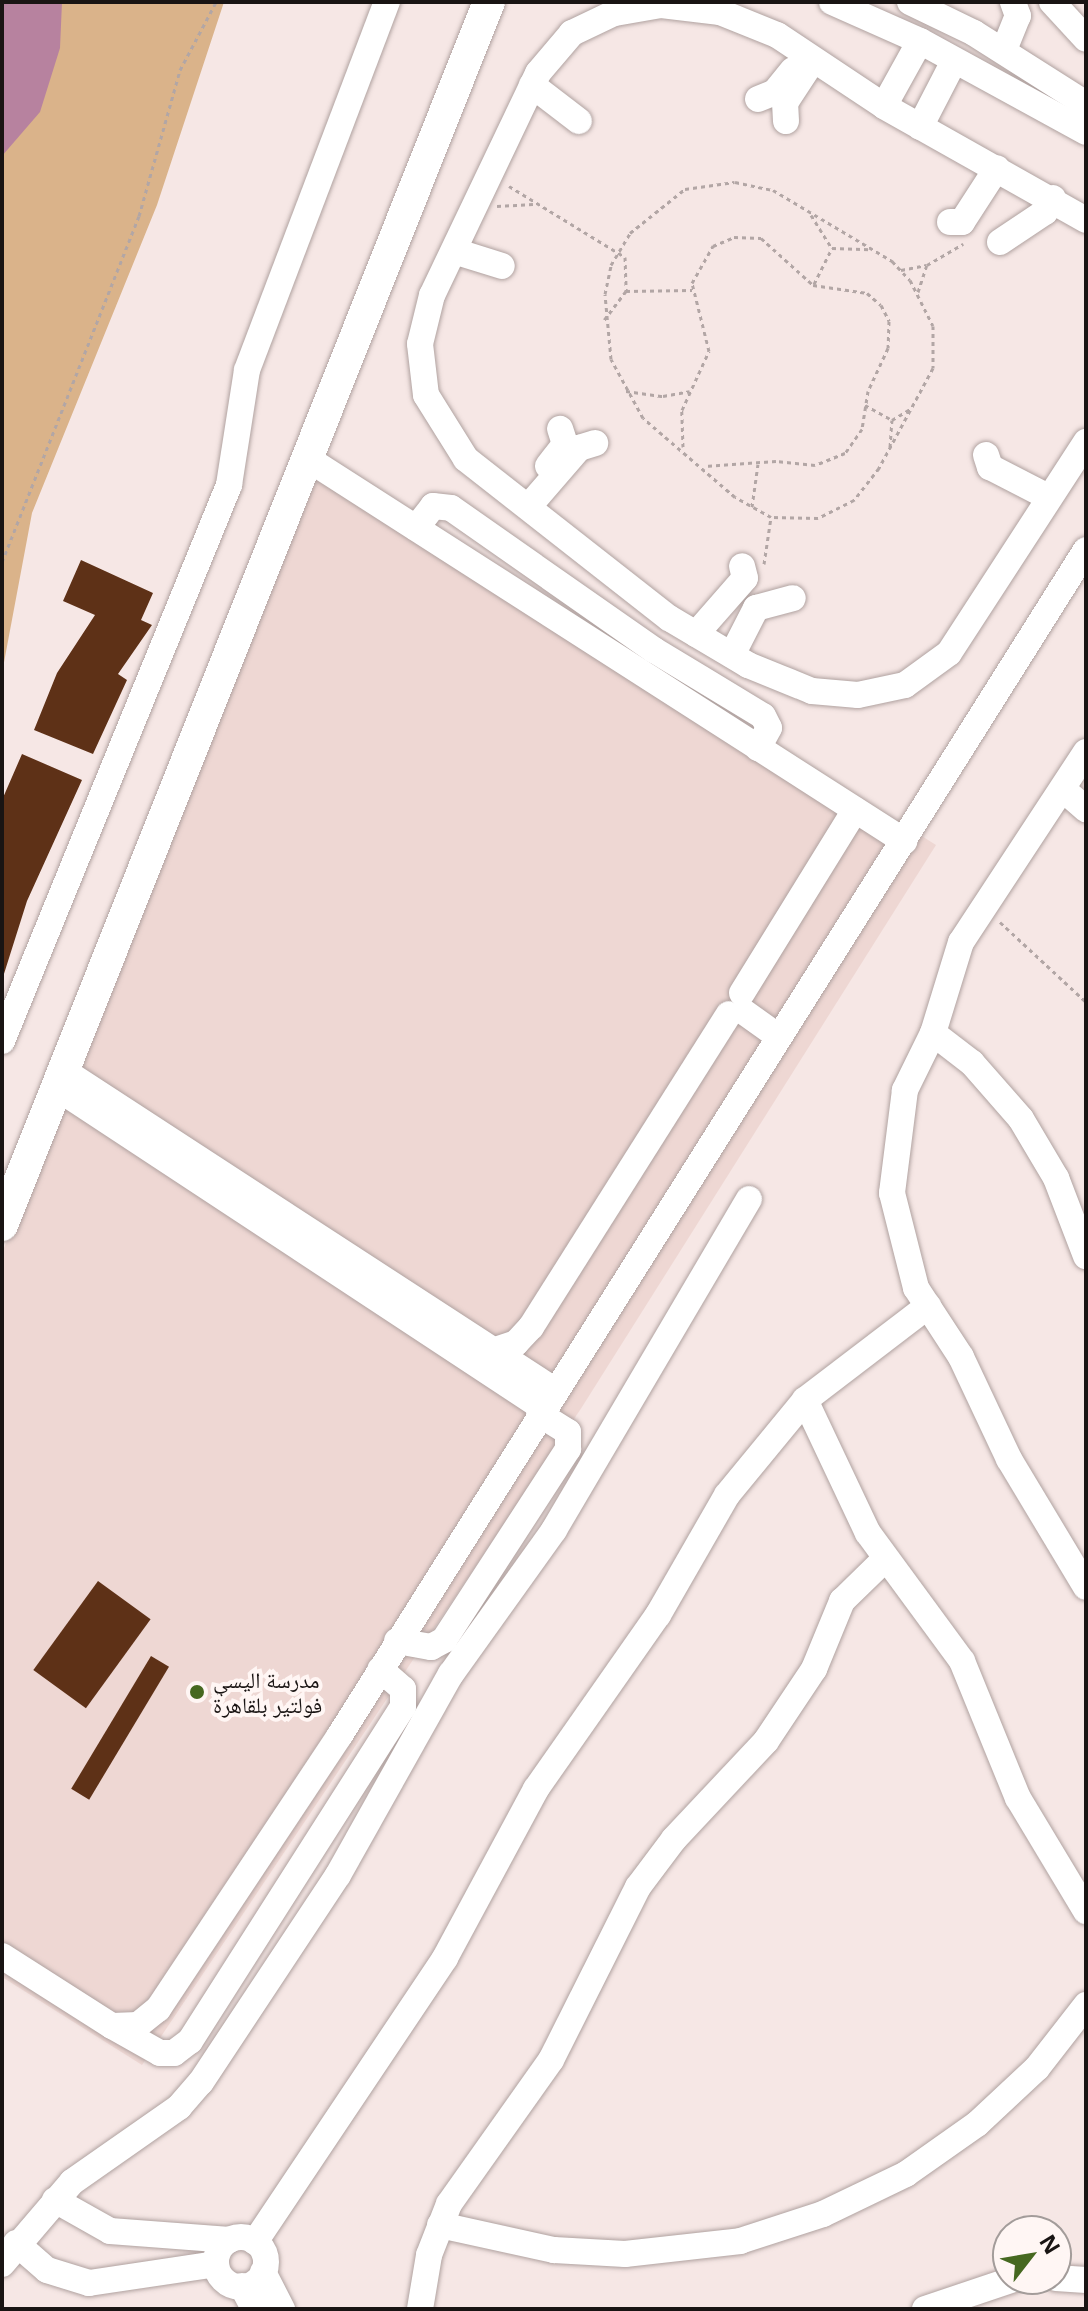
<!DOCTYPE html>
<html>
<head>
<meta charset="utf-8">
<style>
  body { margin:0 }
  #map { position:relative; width:1088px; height:2311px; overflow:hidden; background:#f6e7e5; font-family:"Noto Sans","Noto Naskh Arabic",sans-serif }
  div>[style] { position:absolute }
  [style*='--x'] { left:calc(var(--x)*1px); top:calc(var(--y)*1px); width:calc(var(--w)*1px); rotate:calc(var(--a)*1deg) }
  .built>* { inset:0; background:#eed7d3 }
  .green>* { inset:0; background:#dab38a }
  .water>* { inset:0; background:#b7829f }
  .building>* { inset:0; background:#5e3117; transform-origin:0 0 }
  .path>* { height:3px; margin-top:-1.5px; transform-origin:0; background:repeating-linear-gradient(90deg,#b2a6a5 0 4px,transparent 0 8px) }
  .roads { filter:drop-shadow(0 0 2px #b0a2a0) drop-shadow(0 0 2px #b0a2a0) }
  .minor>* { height:26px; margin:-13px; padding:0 13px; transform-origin:13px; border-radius:13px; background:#fff }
  .minor>.ring { margin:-13px; padding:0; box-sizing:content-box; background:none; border:26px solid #fff; border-radius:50% }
  .major>* { height:32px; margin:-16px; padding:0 16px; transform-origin:16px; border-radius:16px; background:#fff }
  .dots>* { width:22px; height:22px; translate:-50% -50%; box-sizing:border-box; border:4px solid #fff6f4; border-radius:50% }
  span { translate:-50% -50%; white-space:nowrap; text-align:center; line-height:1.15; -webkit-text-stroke:8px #fff6f4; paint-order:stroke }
  .poi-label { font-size:22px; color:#191413 }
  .left { translate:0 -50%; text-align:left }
  .frame { position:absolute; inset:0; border:4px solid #191413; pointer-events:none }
  .north { position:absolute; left:992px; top:2215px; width:80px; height:80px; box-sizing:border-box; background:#fff6f4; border:2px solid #a39c9a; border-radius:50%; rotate:59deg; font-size:22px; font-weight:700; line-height:32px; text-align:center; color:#191413 }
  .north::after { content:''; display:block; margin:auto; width:28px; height:36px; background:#466820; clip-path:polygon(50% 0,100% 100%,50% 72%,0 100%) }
</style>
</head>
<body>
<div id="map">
  <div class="built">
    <i style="clip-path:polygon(324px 461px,936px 845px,582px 1407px,142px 2065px,2px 1977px,2px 1253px)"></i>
  </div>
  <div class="green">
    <i style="clip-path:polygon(2px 2px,224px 2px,157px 205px,32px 513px,2px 673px)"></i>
  </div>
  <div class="water">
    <i style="clip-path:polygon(2px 2px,62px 2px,60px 48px,40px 112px,2px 156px)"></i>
  </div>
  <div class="building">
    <i style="clip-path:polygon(81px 560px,153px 593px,141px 620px,152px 625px,118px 674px,127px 680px,93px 754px,34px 730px,57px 673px,95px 615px,63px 601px)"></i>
    <i style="clip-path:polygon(22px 754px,82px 780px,27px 901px,3px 977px,2px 800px)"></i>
    <i style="left:98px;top:1581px;width:65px;height:110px;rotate:36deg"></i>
    <i style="left:151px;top:1656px;width:21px;height:155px;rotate:31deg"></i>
  </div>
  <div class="path">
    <i style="--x:735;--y:182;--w:39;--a:12"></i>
    <i style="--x:773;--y:190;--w:139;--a:30.8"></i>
    <i style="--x:892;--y:261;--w:26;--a:47"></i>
    <i style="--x:910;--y:280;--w:51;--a:63.4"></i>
    <i style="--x:933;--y:326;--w:42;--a:90"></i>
    <i style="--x:933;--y:368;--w:114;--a:118.4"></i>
    <i style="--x:879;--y:468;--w:41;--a:128"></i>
    <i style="--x:854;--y:500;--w:40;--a:153.4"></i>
    <i style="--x:818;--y:518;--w:47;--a:-178.8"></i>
    <i style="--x:771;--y:517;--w:41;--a:-150.9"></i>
    <i style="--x:735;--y:497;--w:121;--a:-139.3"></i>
    <i style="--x:643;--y:418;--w:67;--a:-118.5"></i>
    <i style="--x:611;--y:359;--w:65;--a:-95.3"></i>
    <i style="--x:605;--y:294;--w:30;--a:-78"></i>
    <i style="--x:611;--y:265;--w:37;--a:-59"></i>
    <i style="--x:630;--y:233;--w:70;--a:-38.7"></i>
    <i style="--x:685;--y:189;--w:50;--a:-8"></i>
    <i style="--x:509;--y:186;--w:136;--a:31.5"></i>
    <i style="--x:625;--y:257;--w:34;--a:88"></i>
    <i style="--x:626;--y:291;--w:36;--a:127"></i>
    <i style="--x:497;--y:206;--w:36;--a:-3"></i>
    <i style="--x:811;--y:215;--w:39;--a:58"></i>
    <i style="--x:832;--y:248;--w:38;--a:2"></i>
    <i style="--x:901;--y:270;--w:26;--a:-11"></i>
    <i style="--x:927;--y:265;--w:42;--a:-30.3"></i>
    <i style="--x:814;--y:284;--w:40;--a:-63.4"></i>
    <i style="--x:626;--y:291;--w:66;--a:-0.9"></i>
    <i style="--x:918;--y:292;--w:28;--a:-72"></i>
    <i style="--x:626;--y:391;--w:37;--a:8"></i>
    <i style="--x:663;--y:396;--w:27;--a:-10"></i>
    <i style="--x:865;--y:405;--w:31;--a:29"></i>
    <i style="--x:683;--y:447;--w:37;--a:-92"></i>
    <i style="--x:682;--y:410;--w:65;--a:-65.4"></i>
    <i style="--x:709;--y:351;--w:70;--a:-104"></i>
    <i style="--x:692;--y:283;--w:43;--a:-60.4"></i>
    <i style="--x:713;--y:246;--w:23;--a:-23"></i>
    <i style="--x:734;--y:237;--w:27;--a:2"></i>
    <i style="--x:761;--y:238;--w:70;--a:42.1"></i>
    <i style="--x:813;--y:285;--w:55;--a:8.4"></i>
    <i style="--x:867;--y:293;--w:18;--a:41"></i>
    <i style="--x:881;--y:305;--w:18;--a:63"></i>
    <i style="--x:889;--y:321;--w:27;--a:92"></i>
    <i style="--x:888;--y:348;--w:47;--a:114.9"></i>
    <i style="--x:868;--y:391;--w:38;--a:99"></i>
    <i style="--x:862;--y:429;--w:29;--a:125"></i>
    <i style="--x:845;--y:453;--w:32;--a:158"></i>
    <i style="--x:815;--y:465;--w:39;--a:-174"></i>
    <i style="--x:776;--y:461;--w:71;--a:176"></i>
    <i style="--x:890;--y:447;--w:27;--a:-86"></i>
    <i style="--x:892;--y:420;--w:23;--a:-31"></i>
    <i style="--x:752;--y:507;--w:43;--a:-82.1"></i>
    <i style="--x:2;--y:562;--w:372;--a:-68.4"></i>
    <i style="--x:139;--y:216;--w:152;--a:-74.3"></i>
    <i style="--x:180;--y:70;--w:77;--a:-62.1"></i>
    <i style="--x:764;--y:564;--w:48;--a:-81.5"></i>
    <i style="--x:1000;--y:922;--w:117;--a:42.9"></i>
  </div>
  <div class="roads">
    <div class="minor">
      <i style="--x:832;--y:2;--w:96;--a:23.9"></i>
      <i style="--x:920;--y:41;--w:189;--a:28.7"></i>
      <i style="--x:910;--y:2;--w:71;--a:25.8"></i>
      <i style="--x:974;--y:33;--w:133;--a:32.4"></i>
      <i style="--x:1052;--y:2;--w:50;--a:47.4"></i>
      <i style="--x:1004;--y:50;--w:37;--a:-68"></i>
      <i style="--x:1018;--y:16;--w:15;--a:-110"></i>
      <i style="--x:532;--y:85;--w:59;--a:37.5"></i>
      <i style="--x:758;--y:99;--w:18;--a:-22"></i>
      <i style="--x:775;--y:92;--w:28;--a:-51"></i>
      <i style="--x:884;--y:106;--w:74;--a:-61"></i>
      <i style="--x:786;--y:121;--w:18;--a:-93"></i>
      <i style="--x:785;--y:103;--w:51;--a:-56.9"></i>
      <i style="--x:920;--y:127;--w:74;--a:-62.7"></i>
      <i style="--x:1086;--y:220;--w:232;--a:-150.6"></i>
      <i style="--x:884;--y:106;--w:128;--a:-146.4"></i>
      <i style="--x:777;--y:35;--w:61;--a:-158"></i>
      <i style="--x:720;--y:12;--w:59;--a:-173.2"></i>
      <i style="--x:661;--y:5;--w:48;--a:170.3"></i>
      <i style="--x:614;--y:13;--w:47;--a:154.5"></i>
      <i style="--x:572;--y:33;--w:52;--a:130.4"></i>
      <i style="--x:538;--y:73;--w:246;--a:115.5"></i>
      <i style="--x:432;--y:295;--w:50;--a:103.8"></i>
      <i style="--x:420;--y:344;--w:51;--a:83.3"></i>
      <i style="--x:426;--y:395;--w:75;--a:58"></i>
      <i style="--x:466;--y:459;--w:258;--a:38.1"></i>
      <i style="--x:669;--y:618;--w:92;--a:30.7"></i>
      <i style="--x:748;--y:665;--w:69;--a:22.1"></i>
      <i style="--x:812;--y:691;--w:46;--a:5"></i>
      <i style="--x:858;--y:695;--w:48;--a:-12"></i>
      <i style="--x:905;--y:685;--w:54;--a:-36"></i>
      <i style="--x:949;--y:653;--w:252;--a:-57"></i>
      <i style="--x:950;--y:222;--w:12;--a:0"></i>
      <i style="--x:962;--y:222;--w:64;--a:-57.1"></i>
      <i style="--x:1000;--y:242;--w:54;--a:-33.7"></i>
      <i style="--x:1045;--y:212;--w:16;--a:-60"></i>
      <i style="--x:454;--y:251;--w:50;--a:17.4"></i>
      <i style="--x:986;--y:455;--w:13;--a:72"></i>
      <i style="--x:990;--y:467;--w:65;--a:27.3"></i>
      <i style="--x:305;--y:457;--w:712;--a:32.66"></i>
      <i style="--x:548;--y:466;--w:28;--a:-52"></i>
      <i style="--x:565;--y:444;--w:16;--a:-108"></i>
      <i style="--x:529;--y:506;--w:77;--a:-49.2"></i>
      <i style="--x:579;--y:448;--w:17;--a:-17"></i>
      <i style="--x:416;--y:528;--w:28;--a:-52"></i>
      <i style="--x:433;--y:506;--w:18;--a:6"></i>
      <i style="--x:451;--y:508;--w:248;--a:35"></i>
      <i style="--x:654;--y:650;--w:127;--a:31.2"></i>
      <i style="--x:763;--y:716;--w:13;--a:63"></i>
      <i style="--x:769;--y:728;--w:23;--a:119"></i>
      <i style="--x:696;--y:634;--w:74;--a:-48.8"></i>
      <i style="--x:745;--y:578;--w:12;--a:-104"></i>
      <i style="--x:732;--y:655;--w:53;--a:-62.9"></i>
      <i style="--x:756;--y:608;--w:38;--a:-15"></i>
      <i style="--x:1086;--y:752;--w:227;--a:123.3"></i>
      <i style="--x:961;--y:942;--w:95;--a:107.1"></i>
      <i style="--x:933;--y:1033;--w:64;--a:116.2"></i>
      <i style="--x:905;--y:1090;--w:104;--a:97.2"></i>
      <i style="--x:892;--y:1193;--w:98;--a:75.8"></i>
      <i style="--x:916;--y:1288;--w:82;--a:56.9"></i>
      <i style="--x:961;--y:1357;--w:113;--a:64.8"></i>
      <i style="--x:1009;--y:1459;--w:149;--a:59"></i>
      <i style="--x:1065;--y:791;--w:28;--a:41"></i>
      <i style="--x:742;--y:993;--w:215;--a:-58.3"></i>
      <i style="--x:744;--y:1012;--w:43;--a:35.5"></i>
      <i style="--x:933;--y:1033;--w:49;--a:37.6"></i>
      <i style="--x:972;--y:1063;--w:74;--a:48.8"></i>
      <i style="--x:1021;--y:1119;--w:69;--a:59.3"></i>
      <i style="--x:1056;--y:1178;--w:84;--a:69"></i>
      <i style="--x:2;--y:1041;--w:601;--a:-67.79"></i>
      <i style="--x:229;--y:485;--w:116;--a:-81.1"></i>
      <i style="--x:247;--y:370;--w:394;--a:-69.2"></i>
      <i style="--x:64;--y:1071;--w:585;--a:33.06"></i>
      <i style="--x:57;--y:1088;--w:582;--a:33.36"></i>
      <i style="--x:495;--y:1350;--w:22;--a:-18"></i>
      <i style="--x:516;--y:1343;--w:22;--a:-47"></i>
      <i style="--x:531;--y:1327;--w:370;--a:-57.7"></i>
      <i style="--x:805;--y:1400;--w:147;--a:64.7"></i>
      <i style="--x:868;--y:1533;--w:159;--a:53.7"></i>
      <i style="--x:962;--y:1661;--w:148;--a:67.8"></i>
      <i style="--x:1018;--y:1798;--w:132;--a:59"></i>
      <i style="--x:397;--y:1641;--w:35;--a:10"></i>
      <i style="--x:431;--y:1647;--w:15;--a:-28"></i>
      <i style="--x:444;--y:1640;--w:228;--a:-57"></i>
      <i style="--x:568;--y:1449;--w:17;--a:-90"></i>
      <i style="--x:568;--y:1432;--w:34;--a:-148"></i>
      <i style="--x:2;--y:1956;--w:130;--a:32.5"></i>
      <i style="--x:112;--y:2026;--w:26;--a:-2"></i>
      <i style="--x:138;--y:2025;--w:26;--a:-39"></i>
      <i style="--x:158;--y:2009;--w:329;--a:-56.4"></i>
      <i style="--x:340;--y:1735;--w:1400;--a:-57.81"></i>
      <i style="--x:112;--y:2026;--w:55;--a:29.4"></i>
      <i style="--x:160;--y:2053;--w:14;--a:0"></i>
      <i style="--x:174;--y:2053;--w:20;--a:-37"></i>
      <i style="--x:190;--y:2041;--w:396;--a:-57.5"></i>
      <i style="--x:403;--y:1707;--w:18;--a:-90"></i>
      <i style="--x:403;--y:1689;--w:30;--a:-139"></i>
      <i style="--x:55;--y:2200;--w:63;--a:29.4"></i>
      <i style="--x:110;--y:2231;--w:120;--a:4.3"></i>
      <i style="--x:440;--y:2225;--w:117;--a:12.4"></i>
      <i style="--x:554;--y:2250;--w:71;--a:3.2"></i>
      <i style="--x:625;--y:2254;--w:116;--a:-6.4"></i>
      <i style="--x:740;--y:2241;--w:87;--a:-18"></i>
      <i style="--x:823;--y:2214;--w:92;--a:-25.7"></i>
      <i style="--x:906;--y:2174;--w:87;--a:-35.2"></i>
      <i style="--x:977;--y:2124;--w:82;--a:-43"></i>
      <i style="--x:1037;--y:2068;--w:80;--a:-52.1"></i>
      <i class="ring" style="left:216px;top:2237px;width:24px;height:24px"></i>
      <i style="--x:255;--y:2242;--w:342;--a:-56.2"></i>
      <i style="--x:445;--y:1958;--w:192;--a:-61.7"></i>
      <i style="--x:536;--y:1789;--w:213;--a:-55"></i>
      <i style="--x:658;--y:1615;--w:138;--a:-60.1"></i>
      <i style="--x:727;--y:1495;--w:123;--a:-50.6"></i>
      <i style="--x:805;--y:1400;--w:155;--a:-37.4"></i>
      <i style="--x:16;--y:2243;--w:41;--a:41.1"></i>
      <i style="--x:47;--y:2270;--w:44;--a:17.2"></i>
      <i style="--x:89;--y:2283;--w:128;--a:-8.5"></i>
      <i style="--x:2;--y:2264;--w:108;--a:-49.5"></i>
      <i style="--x:72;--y:2182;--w:131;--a:-35"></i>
      <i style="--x:179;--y:2107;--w:33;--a:-49"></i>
      <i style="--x:201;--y:2082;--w:248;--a:-56.5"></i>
      <i style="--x:338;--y:1875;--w:231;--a:-60.7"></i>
      <i style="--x:451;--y:1674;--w:177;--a:-54.4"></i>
      <i style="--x:554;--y:1530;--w:384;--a:-59.5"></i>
      <i style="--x:263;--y:2272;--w:42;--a:62.8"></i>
      <i style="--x:1056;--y:2278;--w:30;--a:4"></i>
      <i style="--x:242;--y:2286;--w:26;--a:62"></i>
      <i style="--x:420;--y:2309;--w:55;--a:-80.5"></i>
      <i style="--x:429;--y:2255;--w:55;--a:-68.6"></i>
      <i style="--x:449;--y:2204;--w:176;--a:-54.7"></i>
      <i style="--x:551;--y:2060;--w:194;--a:-63.3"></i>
      <i style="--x:638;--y:1887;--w:60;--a:-53.1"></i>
      <i style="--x:674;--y:1839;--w:134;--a:-46.8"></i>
      <i style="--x:766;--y:1741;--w:87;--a:-56.3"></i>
      <i style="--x:814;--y:1669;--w:74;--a:-67.6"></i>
      <i style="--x:842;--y:1601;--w:60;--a:-44.3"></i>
      <i style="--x:925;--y:2309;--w:94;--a:-18.6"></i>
    </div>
    <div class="major">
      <i style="--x:2;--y:1225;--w:1316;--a:-68.29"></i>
    </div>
  </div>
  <div class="dots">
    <i style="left:197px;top:1692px;background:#466820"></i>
  </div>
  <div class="poi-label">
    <span class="left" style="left:213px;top:1692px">مدرسة اليسي<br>فولتير بلقاهرة</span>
  </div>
  <div class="frame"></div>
  <div class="north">N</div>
</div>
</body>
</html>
